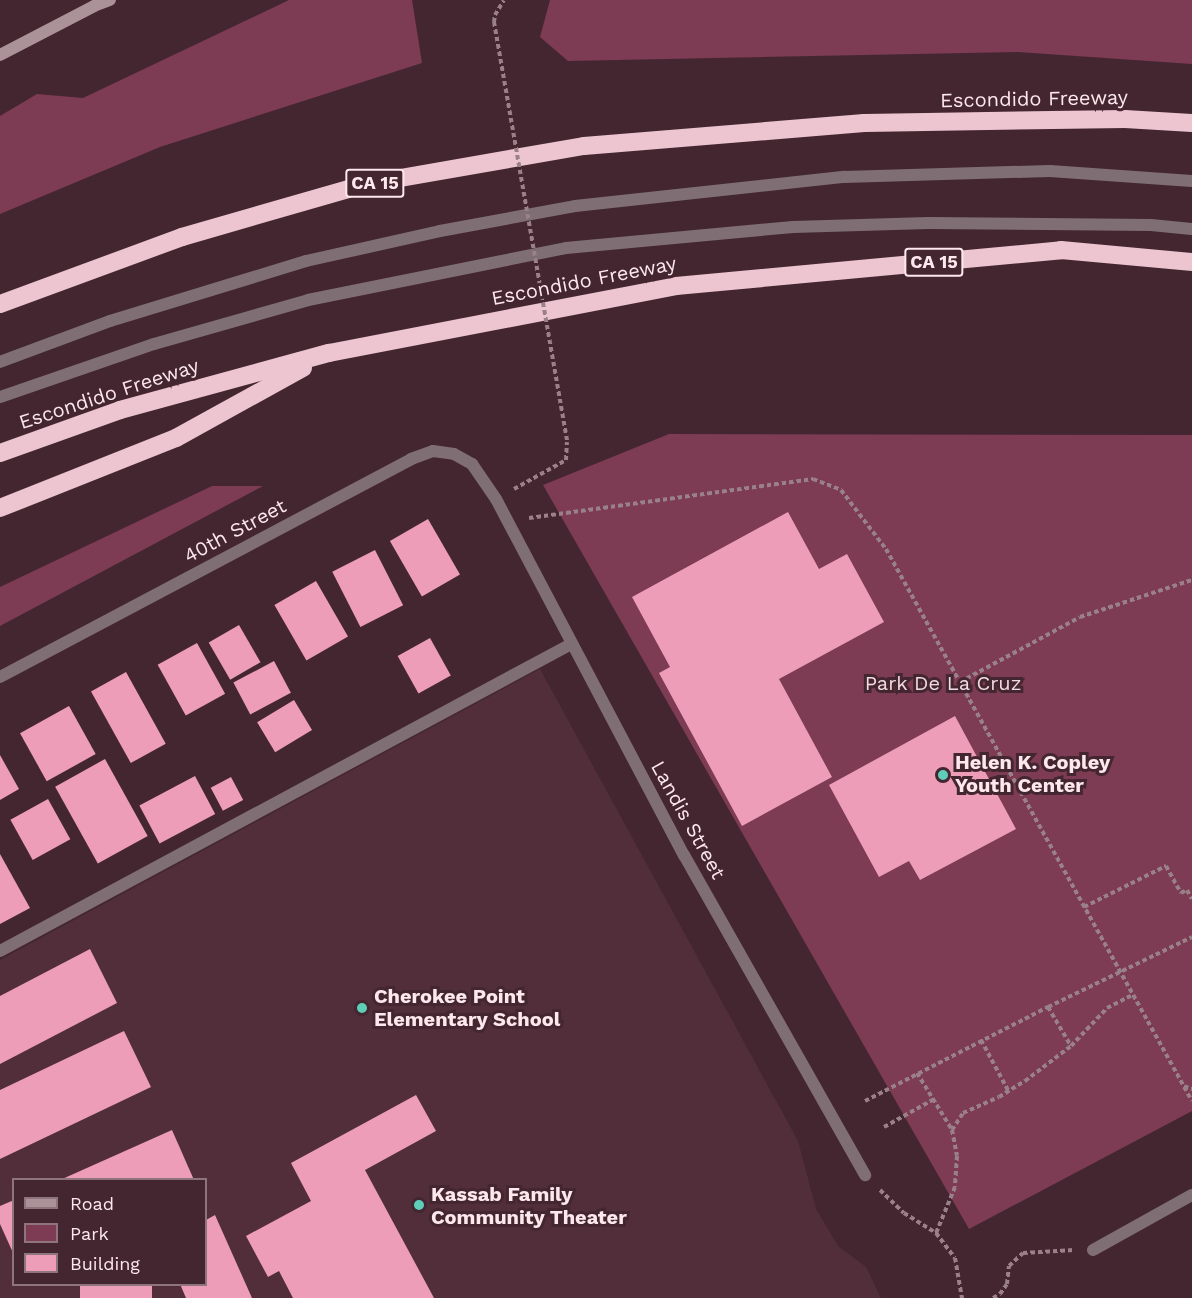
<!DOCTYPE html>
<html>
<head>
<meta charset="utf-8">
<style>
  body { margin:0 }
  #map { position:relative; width:1192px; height:1298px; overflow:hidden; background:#442630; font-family:"Work Sans",sans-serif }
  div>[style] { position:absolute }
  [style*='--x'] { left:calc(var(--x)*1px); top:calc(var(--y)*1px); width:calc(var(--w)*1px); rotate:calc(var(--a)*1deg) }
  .built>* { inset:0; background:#522e3b }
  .green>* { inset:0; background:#7d3b54 }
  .building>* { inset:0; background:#ed9db7; transform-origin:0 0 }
  .path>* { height:4px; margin-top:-2px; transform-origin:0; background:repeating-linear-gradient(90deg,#9a8088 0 4.5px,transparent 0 7.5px) }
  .lane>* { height:12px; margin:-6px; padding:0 6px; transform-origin:6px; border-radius:6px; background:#7f6f74 }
  .street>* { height:12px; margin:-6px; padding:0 6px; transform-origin:6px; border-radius:6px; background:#7f6f74 }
  .secondary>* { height:12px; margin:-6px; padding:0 6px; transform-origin:6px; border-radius:6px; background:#ab9299 }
  .highway>* { height:18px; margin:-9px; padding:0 9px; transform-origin:9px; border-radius:9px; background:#ecc5d1 }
  .path-bridge>* { height:4px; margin-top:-2px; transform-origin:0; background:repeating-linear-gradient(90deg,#9a8088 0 4.5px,transparent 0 7.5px) }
  .dots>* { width:16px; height:16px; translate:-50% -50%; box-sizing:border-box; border:3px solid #442630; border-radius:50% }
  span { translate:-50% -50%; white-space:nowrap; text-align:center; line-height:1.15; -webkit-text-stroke:6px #442630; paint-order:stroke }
  .shield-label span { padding:2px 4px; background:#442630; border:2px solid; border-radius:4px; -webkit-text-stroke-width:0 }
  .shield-label { font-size:18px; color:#fde8ee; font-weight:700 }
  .street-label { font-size:20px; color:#fde8ee }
  .park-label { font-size:20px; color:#f1dae1 }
  .poi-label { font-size:20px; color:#fde8ee; font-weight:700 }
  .left { translate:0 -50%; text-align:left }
  .legend { position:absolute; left:12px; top:1178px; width:195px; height:108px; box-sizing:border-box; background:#442630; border:2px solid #8e747c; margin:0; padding:8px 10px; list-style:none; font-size:18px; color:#fde8ee }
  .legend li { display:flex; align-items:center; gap:12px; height:30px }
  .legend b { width:30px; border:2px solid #8e747c }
</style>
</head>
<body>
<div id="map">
  <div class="built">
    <i style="clip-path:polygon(evenodd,540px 669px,798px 1141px,816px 1209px,838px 1246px,866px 1267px,881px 1298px,0 1298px,0 960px,540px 669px,14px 1180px,206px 1180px,206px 1284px,14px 1284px,14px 1180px)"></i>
  </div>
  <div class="green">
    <i style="clip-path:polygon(289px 0,412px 0,422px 63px,160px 147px,0 214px,0 116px,37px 94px,83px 98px)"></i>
    <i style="clip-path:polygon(550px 0,1192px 0,1192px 64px,1018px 52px,568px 61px,540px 37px)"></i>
    <i style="clip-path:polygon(669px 434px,1192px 435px,1192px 1111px,969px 1229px,543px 485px)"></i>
    <i style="clip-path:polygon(212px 486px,263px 486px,0 626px,0 587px)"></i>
  </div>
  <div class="building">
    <i style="clip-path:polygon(788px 512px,819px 569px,847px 554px,884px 622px,779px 679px,832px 777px,742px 826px,659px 673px,670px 667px,632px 597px)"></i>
    <i style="left:428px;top:519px;width:64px;height:44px;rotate:60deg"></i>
    <i style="left:375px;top:550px;width:62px;height:48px;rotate:63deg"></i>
    <i style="left:316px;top:581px;width:64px;height:48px;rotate:60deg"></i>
    <i style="left:239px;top:625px;width:43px;height:35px;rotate:60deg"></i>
    <i style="left:430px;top:638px;width:43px;height:37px;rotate:61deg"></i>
    <i style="left:197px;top:643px;width:58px;height:45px;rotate:61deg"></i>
    <i style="left:274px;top:661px;width:36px;height:46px;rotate:62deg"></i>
    <i style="left:126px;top:672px;width:82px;height:40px;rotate:61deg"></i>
    <i style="left:294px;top:700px;width:35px;height:43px;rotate:59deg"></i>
    <i style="left:69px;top:706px;width:55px;height:56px;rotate:61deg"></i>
    <i style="clip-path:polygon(955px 716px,1016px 829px,920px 880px,909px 861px,879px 877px,829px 785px)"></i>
    <i style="clip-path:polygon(0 755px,19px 789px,0 800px)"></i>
    <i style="left:105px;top:759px;width:88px;height:57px;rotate:61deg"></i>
    <i style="left:195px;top:776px;width:43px;height:63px;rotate:62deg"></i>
    <i style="left:231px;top:777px;width:26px;height:23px;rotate:62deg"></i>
    <i style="left:48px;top:799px;width:46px;height:43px;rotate:61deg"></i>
    <i style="clip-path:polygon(0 854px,30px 908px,0 924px)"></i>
    <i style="clip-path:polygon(90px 949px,117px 1003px,0 1064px,0 996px)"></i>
    <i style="clip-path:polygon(124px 1031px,151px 1087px,0 1159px,0 1090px)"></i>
    <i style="clip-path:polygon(416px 1095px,436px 1131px,365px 1170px,434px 1298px,293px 1298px,279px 1271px,268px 1277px,246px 1236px,311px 1201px,291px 1163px)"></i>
    <i style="clip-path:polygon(172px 1130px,194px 1180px,60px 1180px)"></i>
    <i style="clip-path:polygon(14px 1200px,14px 1255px,0 1224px,0 1206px)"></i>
    <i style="clip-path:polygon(215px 1215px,252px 1298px,186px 1298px,180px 1284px,206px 1284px,206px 1220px)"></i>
    <i style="left:80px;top:1284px;width:72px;height:15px"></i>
  </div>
  <div class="path">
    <i style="--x:494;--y:22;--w:7;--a:-82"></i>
    <i style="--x:495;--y:15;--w:17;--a:-59"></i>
    <i style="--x:514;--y:489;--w:60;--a:-29.1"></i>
    <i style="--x:566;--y:460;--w:18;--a:-87"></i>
    <i style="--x:529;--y:518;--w:287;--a:-7.8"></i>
    <i style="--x:813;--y:479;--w:30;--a:21"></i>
    <i style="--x:841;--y:490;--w:74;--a:52.7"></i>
    <i style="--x:886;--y:549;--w:631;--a:61"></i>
    <i style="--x:960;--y:682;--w:136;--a:-28.4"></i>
    <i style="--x:1080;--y:617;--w:118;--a:-18.3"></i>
    <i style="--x:1084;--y:907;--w:92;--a:-26.6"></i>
    <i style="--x:1166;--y:866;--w:31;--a:61"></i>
    <i style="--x:1181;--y:893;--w:7;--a:-27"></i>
    <i style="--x:1187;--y:890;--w:10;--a:61"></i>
    <i style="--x:1048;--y:1007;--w:45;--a:59.5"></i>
    <i style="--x:981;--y:1040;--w:59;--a:61.7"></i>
    <i style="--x:917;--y:1073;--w:67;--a:58.4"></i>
    <i style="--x:952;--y:1130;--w:26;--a:79"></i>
    <i style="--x:957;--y:1156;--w:31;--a:94"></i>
    <i style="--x:955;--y:1187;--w:50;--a:112.4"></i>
    <i style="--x:1184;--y:1086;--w:9;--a:21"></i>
    <i style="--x:865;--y:1101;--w:206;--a:-27.2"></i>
    <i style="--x:1048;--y:1007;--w:160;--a:-25.9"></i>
    <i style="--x:884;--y:1127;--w:57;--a:-29.2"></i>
    <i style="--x:952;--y:1130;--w:20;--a:-57"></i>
    <i style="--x:963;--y:1113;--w:39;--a:-24"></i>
    <i style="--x:999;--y:1097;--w:31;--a:-32"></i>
    <i style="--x:1025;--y:1081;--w:58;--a:-37.3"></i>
    <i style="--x:1071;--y:1046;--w:52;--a:-46.5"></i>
    <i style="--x:1107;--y:1008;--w:29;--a:-27"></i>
    <i style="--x:880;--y:1190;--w:33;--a:44"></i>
    <i style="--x:904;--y:1213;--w:38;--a:32"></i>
    <i style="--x:936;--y:1233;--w:31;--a:53"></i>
    <i style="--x:955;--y:1258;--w:41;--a:80.1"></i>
    <i style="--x:993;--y:1298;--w:8;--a:-30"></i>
    <i style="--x:1000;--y:1294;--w:12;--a:-55"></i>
    <i style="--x:1007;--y:1284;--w:18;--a:-84"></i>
    <i style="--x:1009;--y:1266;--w:19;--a:-43"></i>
    <i style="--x:1023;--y:1253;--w:51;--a:-3.4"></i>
  </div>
  <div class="lane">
    <i style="--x:0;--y:362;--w:117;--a:-20.4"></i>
    <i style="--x:110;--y:321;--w:205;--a:-17"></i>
    <i style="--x:306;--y:261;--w:137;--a:-12.6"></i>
    <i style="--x:440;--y:231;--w:137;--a:-10.5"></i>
    <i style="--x:575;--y:206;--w:271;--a:-6.2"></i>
    <i style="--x:844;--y:177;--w:206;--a:-1.7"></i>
    <i style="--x:1050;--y:171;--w:142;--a:4"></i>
    <i style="--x:0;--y:397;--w:163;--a:-19"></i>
    <i style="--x:154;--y:344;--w:160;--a:-15.9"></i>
    <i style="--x:308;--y:300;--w:263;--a:-11.4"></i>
    <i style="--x:566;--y:248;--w:228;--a:-5.3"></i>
    <i style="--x:793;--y:227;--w:135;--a:-1.7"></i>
    <i style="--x:928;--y:223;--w:223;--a:0.5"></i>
    <i style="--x:1151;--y:225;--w:41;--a:5.6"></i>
    <i style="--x:0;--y:951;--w:648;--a:-28.26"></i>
  </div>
  <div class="street">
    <i style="--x:0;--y:677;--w:465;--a:-27.9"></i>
    <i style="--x:411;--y:459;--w:23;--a:-20"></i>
    <i style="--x:433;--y:451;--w:21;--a:8"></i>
    <i style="--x:454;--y:454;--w:21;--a:29"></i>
    <i style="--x:472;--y:464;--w:42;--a:55.6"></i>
    <i style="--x:496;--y:499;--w:403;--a:62.2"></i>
    <i style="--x:684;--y:855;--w:368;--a:60.5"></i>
    <i style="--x:1093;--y:1250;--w:113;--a:-29.1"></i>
  </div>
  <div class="secondary">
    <i style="--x:0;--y:55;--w:106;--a:-27.5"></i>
    <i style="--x:94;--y:6;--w:17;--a:-21"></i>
  </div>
  <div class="highway">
    <i style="--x:0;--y:304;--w:194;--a:-20.2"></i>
    <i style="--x:182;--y:237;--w:191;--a:-16.1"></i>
    <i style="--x:366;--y:184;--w:221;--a:-9.9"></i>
    <i style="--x:584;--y:146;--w:281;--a:-4.7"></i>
    <i style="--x:864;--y:123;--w:261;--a:-0.9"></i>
    <i style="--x:1125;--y:119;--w:67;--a:3.4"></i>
    <i style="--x:0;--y:453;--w:127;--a:-19.7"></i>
    <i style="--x:120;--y:410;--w:217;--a:-15.3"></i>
    <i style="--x:329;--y:353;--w:353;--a:-10.9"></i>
    <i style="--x:676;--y:286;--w:387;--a:-5.3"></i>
    <i style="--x:1061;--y:250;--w:132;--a:5.2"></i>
    <i style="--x:0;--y:508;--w:189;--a:-21.7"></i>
    <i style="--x:176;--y:438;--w:145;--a:-28.9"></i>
  </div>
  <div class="path-bridge">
    <i style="--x:494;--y:22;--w:426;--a:80.1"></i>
  </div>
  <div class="dots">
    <i style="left:943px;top:775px;background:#5eceb8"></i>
    <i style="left:362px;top:1008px;background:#5eceb8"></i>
    <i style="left:419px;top:1205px;background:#5eceb8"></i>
  </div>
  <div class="shield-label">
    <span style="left:375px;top:183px">CA 15</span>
    <span style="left:934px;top:262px">CA 15</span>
  </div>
  <div class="street-label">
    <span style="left:1034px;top:99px;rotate:-1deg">Escondido Freeway</span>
    <span style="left:584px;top:281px;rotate:-11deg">Escondido Freeway</span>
    <span style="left:109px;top:394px;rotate:-18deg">Escondido Freeway</span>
    <span style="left:235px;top:531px;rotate:-28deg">40th Street</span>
    <span style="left:688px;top:820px;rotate:61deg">Landis Street</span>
  </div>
  <div class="park-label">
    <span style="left:943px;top:683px">Park De La Cruz</span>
  </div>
  <div class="poi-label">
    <span class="left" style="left:955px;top:774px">Helen K. Copley<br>Youth Center</span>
    <span class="left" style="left:374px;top:1008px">Cherokee Point<br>Elementary School</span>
    <span class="left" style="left:431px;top:1206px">Kassab Family<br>Community Theater</span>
  </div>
  <ul class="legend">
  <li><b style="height:8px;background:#ab9299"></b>Road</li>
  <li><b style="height:16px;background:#7d3b54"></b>Park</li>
  <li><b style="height:16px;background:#ed9db7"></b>Building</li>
  </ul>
</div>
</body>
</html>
